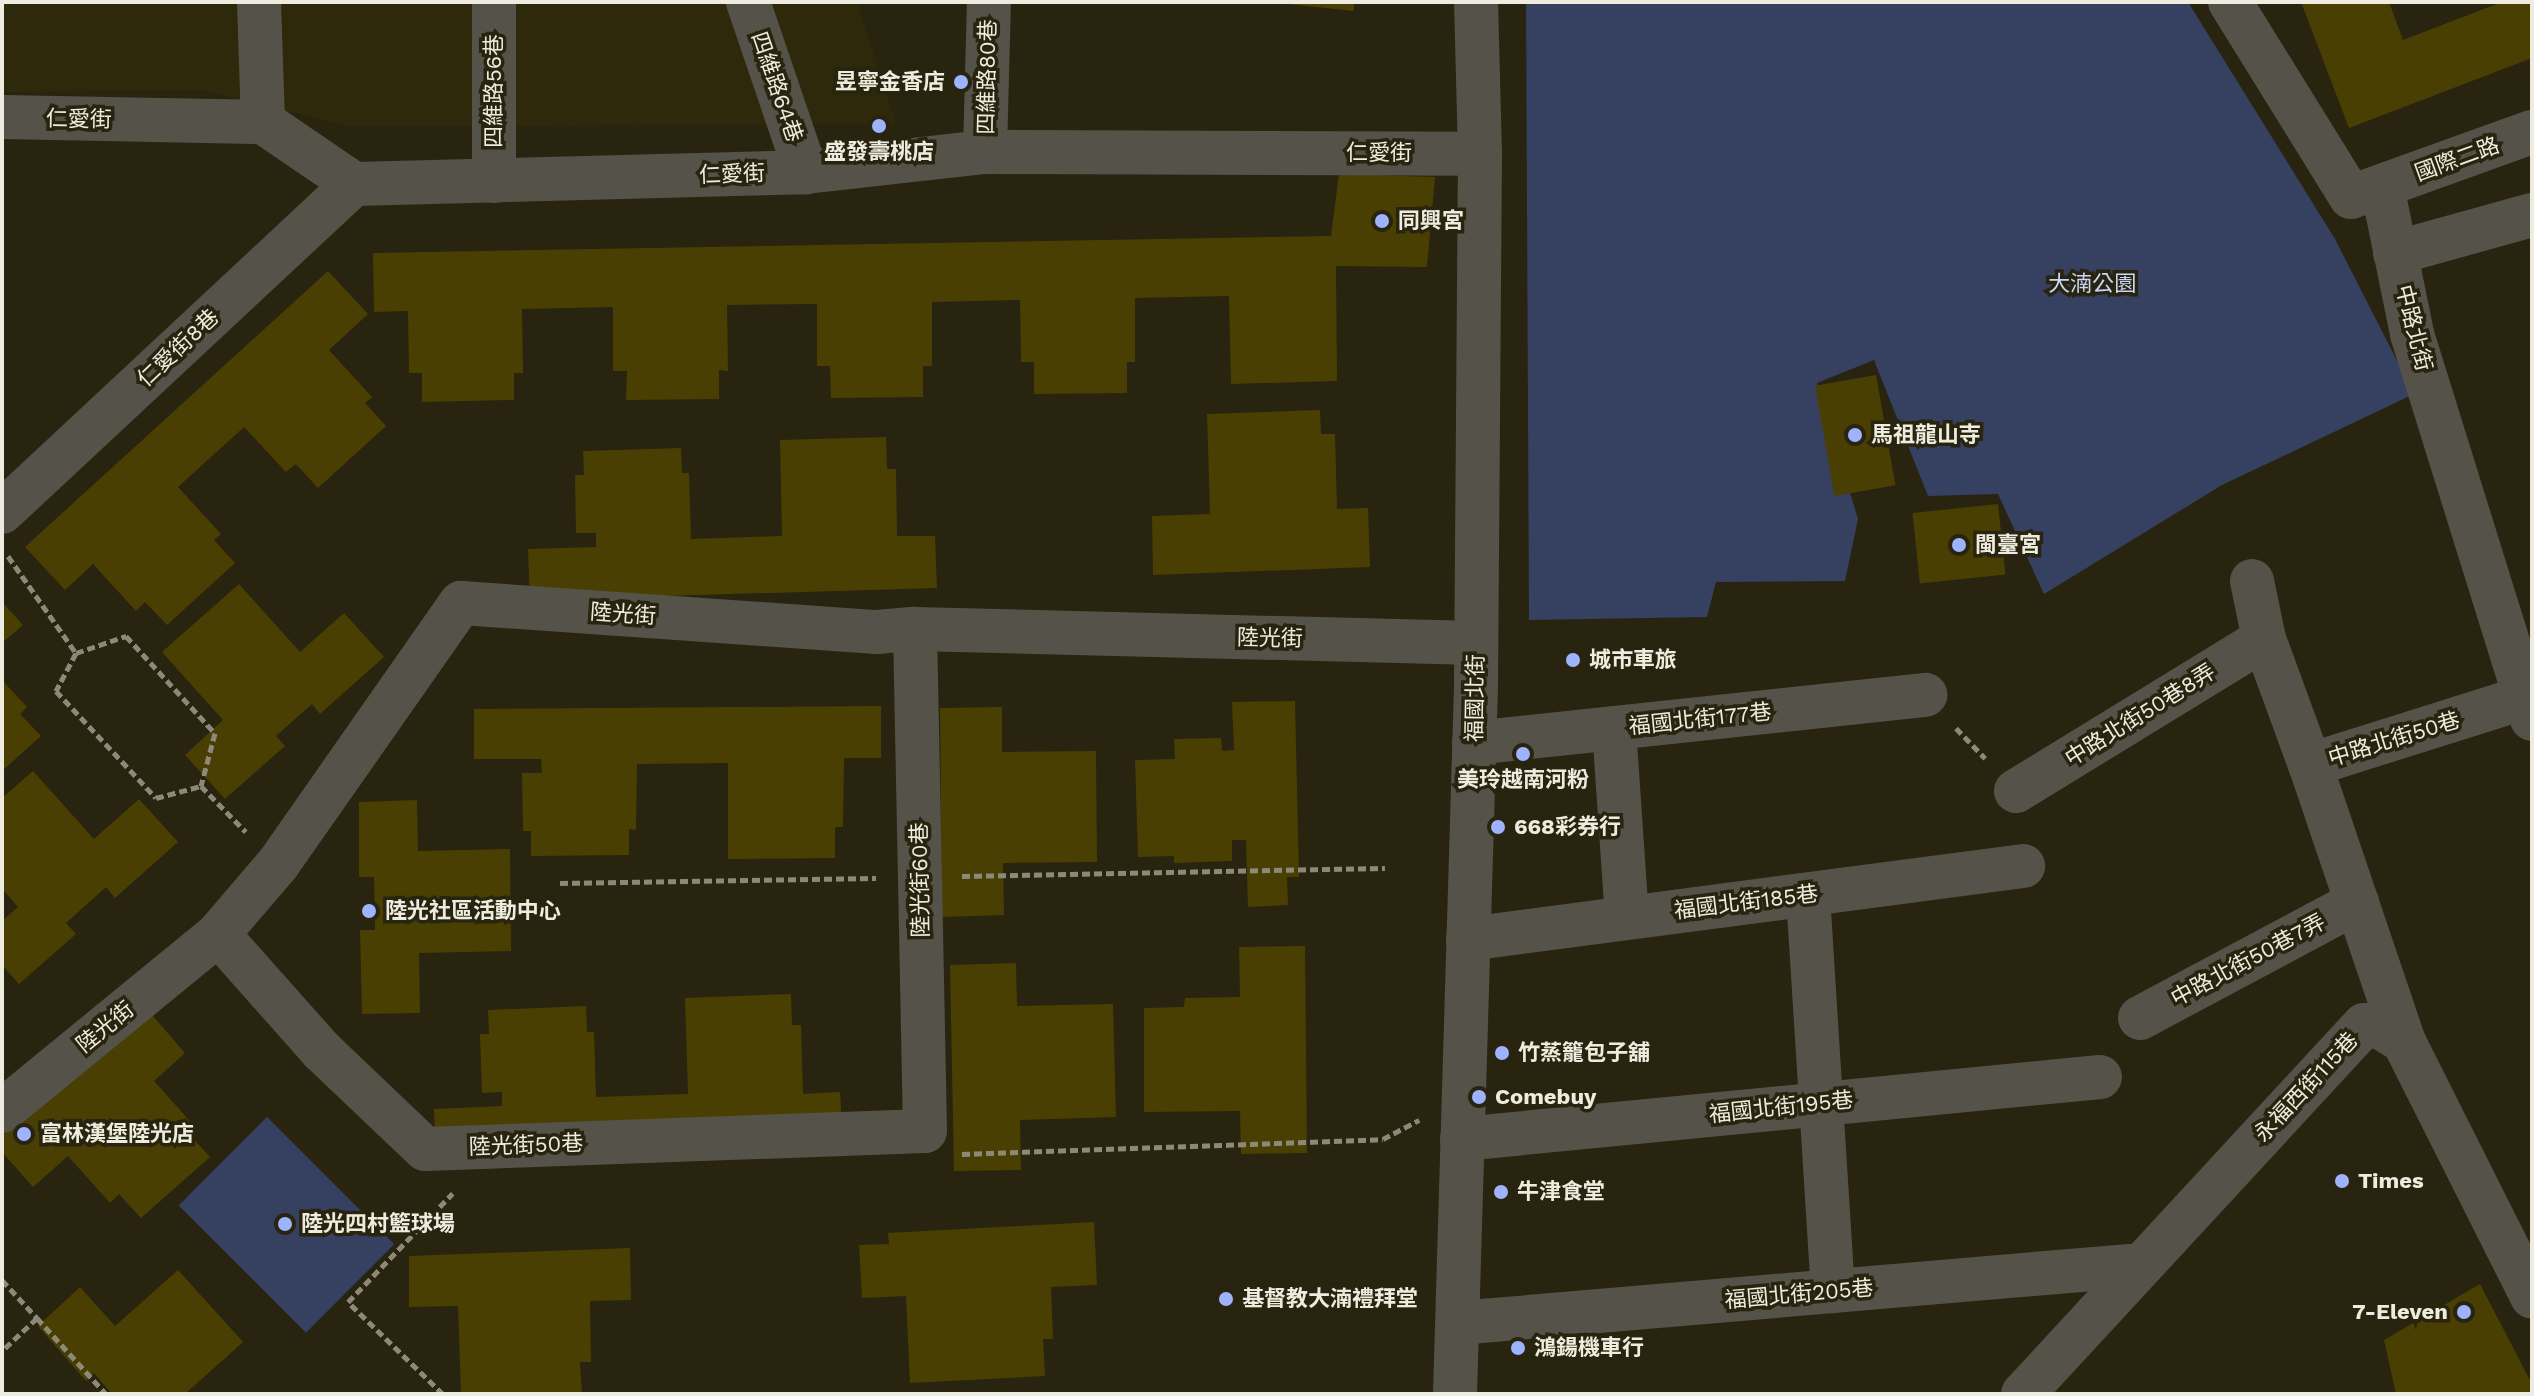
<!DOCTYPE html>
<html>
<head>
<meta charset="utf-8">
<style>
  body { margin:0 }
  #map { position:relative; width:2534px; height:1396px; overflow:hidden; background:#28240f; font-family:"Work Sans","Noto Sans TC",sans-serif }
  div>[style] { position:absolute }
  [style*='--x'] { left:calc(var(--x)*1px); top:calc(var(--y)*1px); width:calc(var(--w)*1px); rotate:calc(var(--a)*1deg) }
  .built>* { inset:0; background:#2f290c }
  .green>* { inset:0; background:#364060; transform-origin:0 0 }
  .building>* { inset:0; background:#4a3f03; transform-origin:0 0 }
  .path>* { height:5px; margin-top:-2.5px; transform-origin:0; background:repeating-linear-gradient(90deg,#8c8978 0 8px,transparent 0 12px) }
  .minor>* { height:44px; margin:-22px; padding:0 22px; transform-origin:22px; border-radius:22px; background:#555349 }
  .dots>* { width:22px; height:22px; translate:-50% -50%; box-sizing:border-box; border:4px solid #28240f; border-radius:50% }
  span { translate:-50% -50%; white-space:nowrap; text-align:center; line-height:1.15; -webkit-text-stroke:7px #28240f; paint-order:stroke }
  .street-label { font-size:22px; color:#eeecdf }
  .poi-label { font-size:22px; color:#eeecdf; font-weight:700 }
  .right { translate:-100% -50%; text-align:right }
  .left { translate:0 -50%; text-align:left }
  .park-label { font-size:22px; color:#cad6f8 }
  .frame { position:absolute; inset:0; border:4px solid #eeecdf; pointer-events:none }
</style>
</head>
<body>
<div id="map">
  <div class="built">
    <i style="clip-path:polygon(2px 2px,857px 2px,896px 124px,347px 126px,202px 90px,2px 92px)"></i>
  </div>
  <div class="green">
    <i style="clip-path:polygon(1526px 2px,2188px 2px,2335px 239px,2414px 394px,2222px 485px,2044px 594px,1998px 494px,1928px 496px,1874px 360px,1817px 383px,1858px 519px,1845px 581px,1716px 582px,1707px 617px,1529px 620px)"></i>
    <i style="left:267px;top:1117px;width:180px;height:125px;rotate:45deg"></i>
  </div>
  <div class="building">
    <i style="clip-path:polygon(1288px 2px,1354px 2px,1354px 11px,1288px 4px)"></i>
    <i style="clip-path:polygon(2301px 2px,2389px 2px,2403px 40px,2502px 2px,2532px 2px,2532px 58px,2349px 128px)"></i>
    <i style="clip-path:polygon(1339px 174px,1435px 177px,1427px 267px,1336px 266px,1337px 381px,1231px 384px,1229px 296px,1135px 298px,1135px 362px,1127px 362px,1127px 393px,1034px 394px,1034px 362px,1021px 362px,1020px 300px,932px 302px,932px 366px,923px 366px,923px 397px,831px 398px,830px 366px,817px 366px,817px 304px,727px 305px,728px 371px,719px 370px,719px 399px,626px 400px,627px 371px,613px 371px,613px 307px,522px 309px,523px 373px,514px 373px,514px 400px,422px 402px,422px 373px,409px 373px,408px 311px,374px 312px,373px 253px,1331px 236px)"></i>
    <i style="clip-path:polygon(328px 271px,368px 314px,329px 350px,372px 397px,365px 403px,386px 426px,318px 488px,296px 464px,286px 472px,244px 427px,178px 487px,221px 534px,214px 540px,235px 563px,167px 625px,145px 602px,136px 611px,93px 564px,65px 590px,25px 547px)"></i>
    <i style="left:1876px;top:375px;width:112px;height:62px;rotate:80deg"></i>
    <i style="clip-path:polygon(1320px 410px,1321px 434px,1335px 434px,1337px 509px,1368px 508px,1370px 567px,1153px 575px,1152px 516px,1210px 514px,1207px 414px)"></i>
    <i style="clip-path:polygon(886px 437px,887px 469px,896px 469px,897px 536px,935px 536px,937px 588px,530px 600px,528px 549px,596px 547px,596px 533px,576px 533px,575px 475px,584px 475px,583px 451px,681px 448px,682px 473px,689px 473px,691px 539px,782px 536px,780px 440px)"></i>
    <i style="left:1998px;top:504px;width:71px;height:86px;rotate:84deg"></i>
    <i style="clip-path:polygon(239px 584px,300px 652px,344px 613px,384px 657px,320px 714px,312px 704px,276px 736px,285px 746px,225px 799px,185px 755px,223px 720px,162px 652px)"></i>
    <i style="clip-path:polygon(2px 602px,23px 625px,2px 643px)"></i>
    <i style="clip-path:polygon(2px 680px,27px 707px,20px 714px,41px 736px,2px 771px)"></i>
    <i style="clip-path:polygon(1295px 701px,1299px 877px,1287px 877px,1288px 905px,1248px 907px,1246px 840px,1232px 840px,1232px 861px,1174px 863px,1174px 856px,1138px 857px,1135px 760px,1175px 759px,1174px 739px,1221px 738px,1222px 751px,1234px 750px,1232px 702px)"></i>
    <i style="clip-path:polygon(881px 706px,881px 758px,844px 758px,843px 827px,835px 827px,835px 858px,728px 859px,728px 763px,637px 764px,636px 830px,629px 829px,629px 855px,531px 856px,531px 831px,523px 831px,522px 773px,542px 773px,541px 759px,474px 759px,474px 709px)"></i>
    <i style="clip-path:polygon(1002px 707px,1002px 752px,1096px 751px,1097px 862px,1003px 863px,1004px 915px,942px 917px,940px 708px)"></i>
    <i style="clip-path:polygon(33px 771px,94px 839px,139px 799px,178px 842px,115px 898px,106px 887px,66px 923px,76px 934px,19px 984px,2px 965px,2px 921px,18px 907px,2px 889px,2px 798px)"></i>
    <i style="clip-path:polygon(417px 800px,418px 851px,510px 849px,511px 951px,419px 953px,420px 1013px,362px 1014px,360px 930px,375px 930px,374px 877px,359px 877px,359px 802px)"></i>
    <i style="clip-path:polygon(1305px 946px,1307px 1153px,1241px 1154px,1240px 1111px,1144px 1112px,1144px 1008px,1184px 1007px,1185px 998px,1240px 997px,1239px 947px)"></i>
    <i style="clip-path:polygon(1016px 963px,1017px 1006px,1113px 1004px,1116px 1117px,1020px 1120px,1021px 1170px,954px 1171px,950px 965px)"></i>
    <i style="clip-path:polygon(791px 994px,792px 1025px,801px 1025px,803px 1094px,840px 1092px,843px 1144px,436px 1160px,434px 1109px,502px 1106px,502px 1092px,482px 1093px,480px 1034px,489px 1034px,488px 1010px,586px 1006px,587px 1032px,594px 1032px,596px 1097px,688px 1094px,685px 998px)"></i>
    <i style="clip-path:polygon(146px 1008px,185px 1053px,154px 1081px,197px 1129px,190px 1135px,210px 1157px,141px 1218px,119px 1194px,110px 1203px,68px 1156px,33px 1187px,2px 1152px,2px 1136px)"></i>
    <i style="clip-path:polygon(1094px 1222px,1097px 1285px,1051px 1287px,1053px 1339px,1043px 1339px,1045px 1376px,910px 1383px,906px 1296px,862px 1298px,859px 1245px,889px 1244px,888px 1233px)"></i>
    <i style="clip-path:polygon(630px 1248px,631px 1300px,590px 1301px,591px 1362px,580px 1362px,582px 1393px,461px 1394px,458px 1306px,409px 1307px,409px 1256px)"></i>
    <i style="clip-path:polygon(178px 1270px,243px 1342px,185px 1394px,112px 1394px,94px 1373px,86px 1381px,38px 1326px,80px 1287px,115px 1326px)"></i>
    <i style="clip-path:polygon(2480px 1284px,2532px 1384px,2532px 1394px,2396px 1394px,2384px 1340px)"></i>
  </div>
  <div class="path">
    <i style="--x:8;--y:556;--w:118;--a:55"></i>
    <i style="--x:76;--y:653;--w:43;--a:117.8"></i>
    <i style="--x:56;--y:691;--w:146;--a:46.9"></i>
    <i style="--x:156;--y:798;--w:47;--a:-14.9"></i>
    <i style="--x:201;--y:786;--w:64;--a:45.6"></i>
    <i style="--x:76;--y:653;--w:53;--a:-18.8"></i>
    <i style="--x:126;--y:636;--w:132;--a:47.5"></i>
    <i style="--x:215;--y:733;--w:55;--a:104.8"></i>
    <i style="--x:1956;--y:728;--w:42;--a:46"></i>
    <i style="--x:962;--y:876;--w:423;--a:-1.1"></i>
    <i style="--x:560;--y:883;--w:316;--a:-0.9"></i>
    <i style="--x:962;--y:1154;--w:421;--a:-2"></i>
    <i style="--x:1383;--y:1139;--w:41;--a:-27.8"></i>
    <i style="--x:2;--y:1280;--w:52;--a:47.4"></i>
    <i style="--x:37;--y:1318;--w:48;--a:136.7"></i>
    <i style="--x:37;--y:1318;--w:103;--a:47.8"></i>
    <i style="--x:443;--y:1394;--w:132;--a:-135.9"></i>
    <i style="--x:348;--y:1302;--w:151;--a:-46.1"></i>
  </div>
  <div class="minor">
    <i style="--x:259;--y:2;--w:120;--a:88.1"></i>
    <i style="--x:748;--y:2;--w:180;--a:71.2"></i>
    <i style="--x:2230;--y:2;--w:229;--a:58.2"></i>
    <i style="--x:2351;--y:197;--w:192;--a:-19.8"></i>
    <i style="--x:2;--y:117;--w:261;--a:1.1"></i>
    <i style="--x:263;--y:122;--w:110;--a:34.3"></i>
    <i style="--x:354;--y:184;--w:452;--a:-1.5"></i>
    <i style="--x:806;--y:172;--w:180;--a:-6.4"></i>
    <i style="--x:985;--y:152;--w:495;--a:0.2"></i>
    <i style="--x:985;--y:152;--w:150;--a:-88.5"></i>
    <i style="--x:494;--y:181;--w:179;--a:-90"></i>
    <i style="--x:2382;--y:186;--w:151;--a:78.5"></i>
    <i style="--x:2412;--y:334;--w:403;--a:72.7"></i>
    <i style="--x:2395;--y:253;--w:142;--a:-15.5"></i>
    <i style="--x:2;--y:512;--w:481;--a:-43"></i>
    <i style="--x:2252;--y:581;--w:59;--a:78.3"></i>
    <i style="--x:2264;--y:639;--w:134;--a:69.9"></i>
    <i style="--x:1614;--y:728;--w:190;--a:86.1"></i>
    <i style="--x:1474;--y:743;--w:454;--a:-6.1"></i>
    <i style="--x:2016;--y:791;--w:291;--a:-31.5"></i>
    <i style="--x:1808;--y:895;--w:397;--a:86.4"></i>
    <i style="--x:218;--y:934;--w:157;--a:48.4"></i>
    <i style="--x:322;--y:1051;--w:142;--a:43.6"></i>
    <i style="--x:425;--y:1149;--w:500;--a:-2.06"></i>
    <i style="--x:925;--y:1131;--w:502;--a:-91.14"></i>
    <i style="--x:1468;--y:939;--w:560;--a:-7.49"></i>
    <i style="--x:2140;--y:1018;--w:246;--a:-28.1"></i>
    <i style="--x:2404;--y:1042;--w:293;--a:-108.7"></i>
    <i style="--x:2310;--y:765;--w:233;--a:-17.5"></i>
    <i style="--x:2;--y:1111;--w:279;--a:-39.3"></i>
    <i style="--x:218;--y:934;--w:92;--a:-49.4"></i>
    <i style="--x:278;--y:864;--w:319;--a:-55"></i>
    <i style="--x:461;--y:603;--w:417;--a:4"></i>
    <i style="--x:877;--y:632;--w:38;--a:-5"></i>
    <i style="--x:915;--y:629;--w:561;--a:1.43"></i>
    <i style="--x:1462;--y:1139;--w:641;--a:-5.55"></i>
    <i style="--x:1458;--y:1323;--w:684;--a:-4.86"></i>
    <i style="--x:1455;--y:1394;--w:709;--a:-88.3"></i>
    <i style="--x:1476;--y:685;--w:531;--a:-89.57"></i>
    <i style="--x:1480;--y:154;--w:152;--a:-91.5"></i>
    <i style="--x:2023;--y:1394;--w:502;--a:-47.26"></i>
    <i style="--x:2364;--y:1025;--w:18;--a:9"></i>
    <i style="--x:2382;--y:1028;--w:26;--a:32"></i>
    <i style="--x:2404;--y:1042;--w:285;--a:63.3"></i>
  </div>
  <div class="dots">
    <i style="left:961px;top:82px;background:#9db4fd"></i>
    <i style="left:879px;top:126px;background:#9db4fd"></i>
    <i style="left:1382px;top:221px;background:#9db4fd"></i>
    <i style="left:1855px;top:435px;background:#9db4fd"></i>
    <i style="left:1959px;top:545px;background:#9db4fd"></i>
    <i style="left:1573px;top:660px;background:#9db4fd"></i>
    <i style="left:1523px;top:754px;background:#9db4fd"></i>
    <i style="left:1498px;top:827px;background:#9db4fd"></i>
    <i style="left:369px;top:911px;background:#9db4fd"></i>
    <i style="left:1502px;top:1053px;background:#9db4fd"></i>
    <i style="left:1479px;top:1097px;background:#9db4fd"></i>
    <i style="left:24px;top:1134px;background:#9db4fd"></i>
    <i style="left:2342px;top:1181px;background:#9db4fd"></i>
    <i style="left:1501px;top:1192px;background:#9db4fd"></i>
    <i style="left:285px;top:1224px;background:#9db4fd"></i>
    <i style="left:1226px;top:1299px;background:#9db4fd"></i>
    <i style="left:2464px;top:1312px;background:#9db4fd"></i>
    <i style="left:1518px;top:1348px;background:#9db4fd"></i>
  </div>
  <div class="street-label">
    <span style="left:987px;top:77px;rotate:-89deg">四維路80巷</span>
    <span style="left:777px;top:87px;rotate:71deg">四維路64巷</span>
    <span style="left:494px;top:91px;rotate:-90deg">四維路56巷</span>
    <span style="left:79px;top:119px;rotate:1deg">仁愛街</span>
    <span style="left:1379px;top:153px">仁愛街</span>
    <span style="left:2457px;top:159px;rotate:-20deg">國際二路</span>
    <span style="left:732px;top:174px;rotate:-2deg">仁愛街</span>
    <span style="left:2414px;top:328px;rotate:76deg">中路北街</span>
    <span style="left:178px;top:348px;rotate:-43deg">仁愛街8巷</span>
    <span style="left:623px;top:614px;rotate:4deg">陸光街</span>
    <span style="left:1270px;top:638px;rotate:1deg">陸光街</span>
    <span style="left:1475px;top:698px;rotate:-89deg">福國北街</span>
    <span style="left:2140px;top:715px;rotate:-32deg">中路北街50巷8弄</span>
    <span style="left:1700px;top:719px;rotate:-6deg">福國北街177巷</span>
    <span style="left:2394px;top:739px;rotate:-17deg">中路北街50巷</span>
    <span style="left:920px;top:880px;rotate:-91deg">陸光街60巷</span>
    <span style="left:1746px;top:902px;rotate:-7deg">福國北街185巷</span>
    <span style="left:2248px;top:960px;rotate:-28deg">中路北街50巷7弄</span>
    <span style="left:105px;top:1027px;rotate:-39deg">陸光街</span>
    <span style="left:2306px;top:1087px;rotate:-47deg">永福西街115巷</span>
    <span style="left:1781px;top:1107px;rotate:-6deg">福國北街195巷</span>
    <span style="left:526px;top:1145px;rotate:-2deg">陸光街50巷</span>
    <span style="left:1799px;top:1294px;rotate:-5deg">福國北街205巷</span>
  </div>
  <div class="poi-label">
    <span class="right" style="left:945px;top:82px">昱寧金香店</span>
    <span style="left:879px;top:152px">盛發壽桃店</span>
    <span class="left" style="left:1398px;top:221px">同興宮</span>
    <span class="left" style="left:1871px;top:435px">馬祖龍山寺</span>
    <span class="left" style="left:1975px;top:545px">閩臺宮</span>
    <span class="left" style="left:1589px;top:660px">城市車旅</span>
    <span style="left:1523px;top:780px">美玲越南河粉</span>
    <span class="left" style="left:1514px;top:827px">668彩券行</span>
    <span class="left" style="left:385px;top:911px">陸光社區活動中心</span>
    <span class="left" style="left:1518px;top:1053px">竹蒸籠包子舖</span>
    <span class="left" style="left:1495px;top:1097px">Comebuy</span>
    <span class="left" style="left:40px;top:1134px">富林漢堡陸光店</span>
    <span class="left" style="left:2358px;top:1181px">Times</span>
    <span class="left" style="left:1517px;top:1192px">牛津食堂</span>
    <span class="left" style="left:301px;top:1224px">陸光四村籃球場</span>
    <span class="left" style="left:1242px;top:1299px">基督教大湳禮拜堂</span>
    <span class="right" style="left:2448px;top:1312px">7-Eleven</span>
    <span class="left" style="left:1534px;top:1348px">鴻鍚機車行</span>
  </div>
  <div class="park-label">
    <span style="left:2092px;top:284px">大湳公園</span>
  </div>
  <div class="frame"></div>
</div>
</body>
</html>
